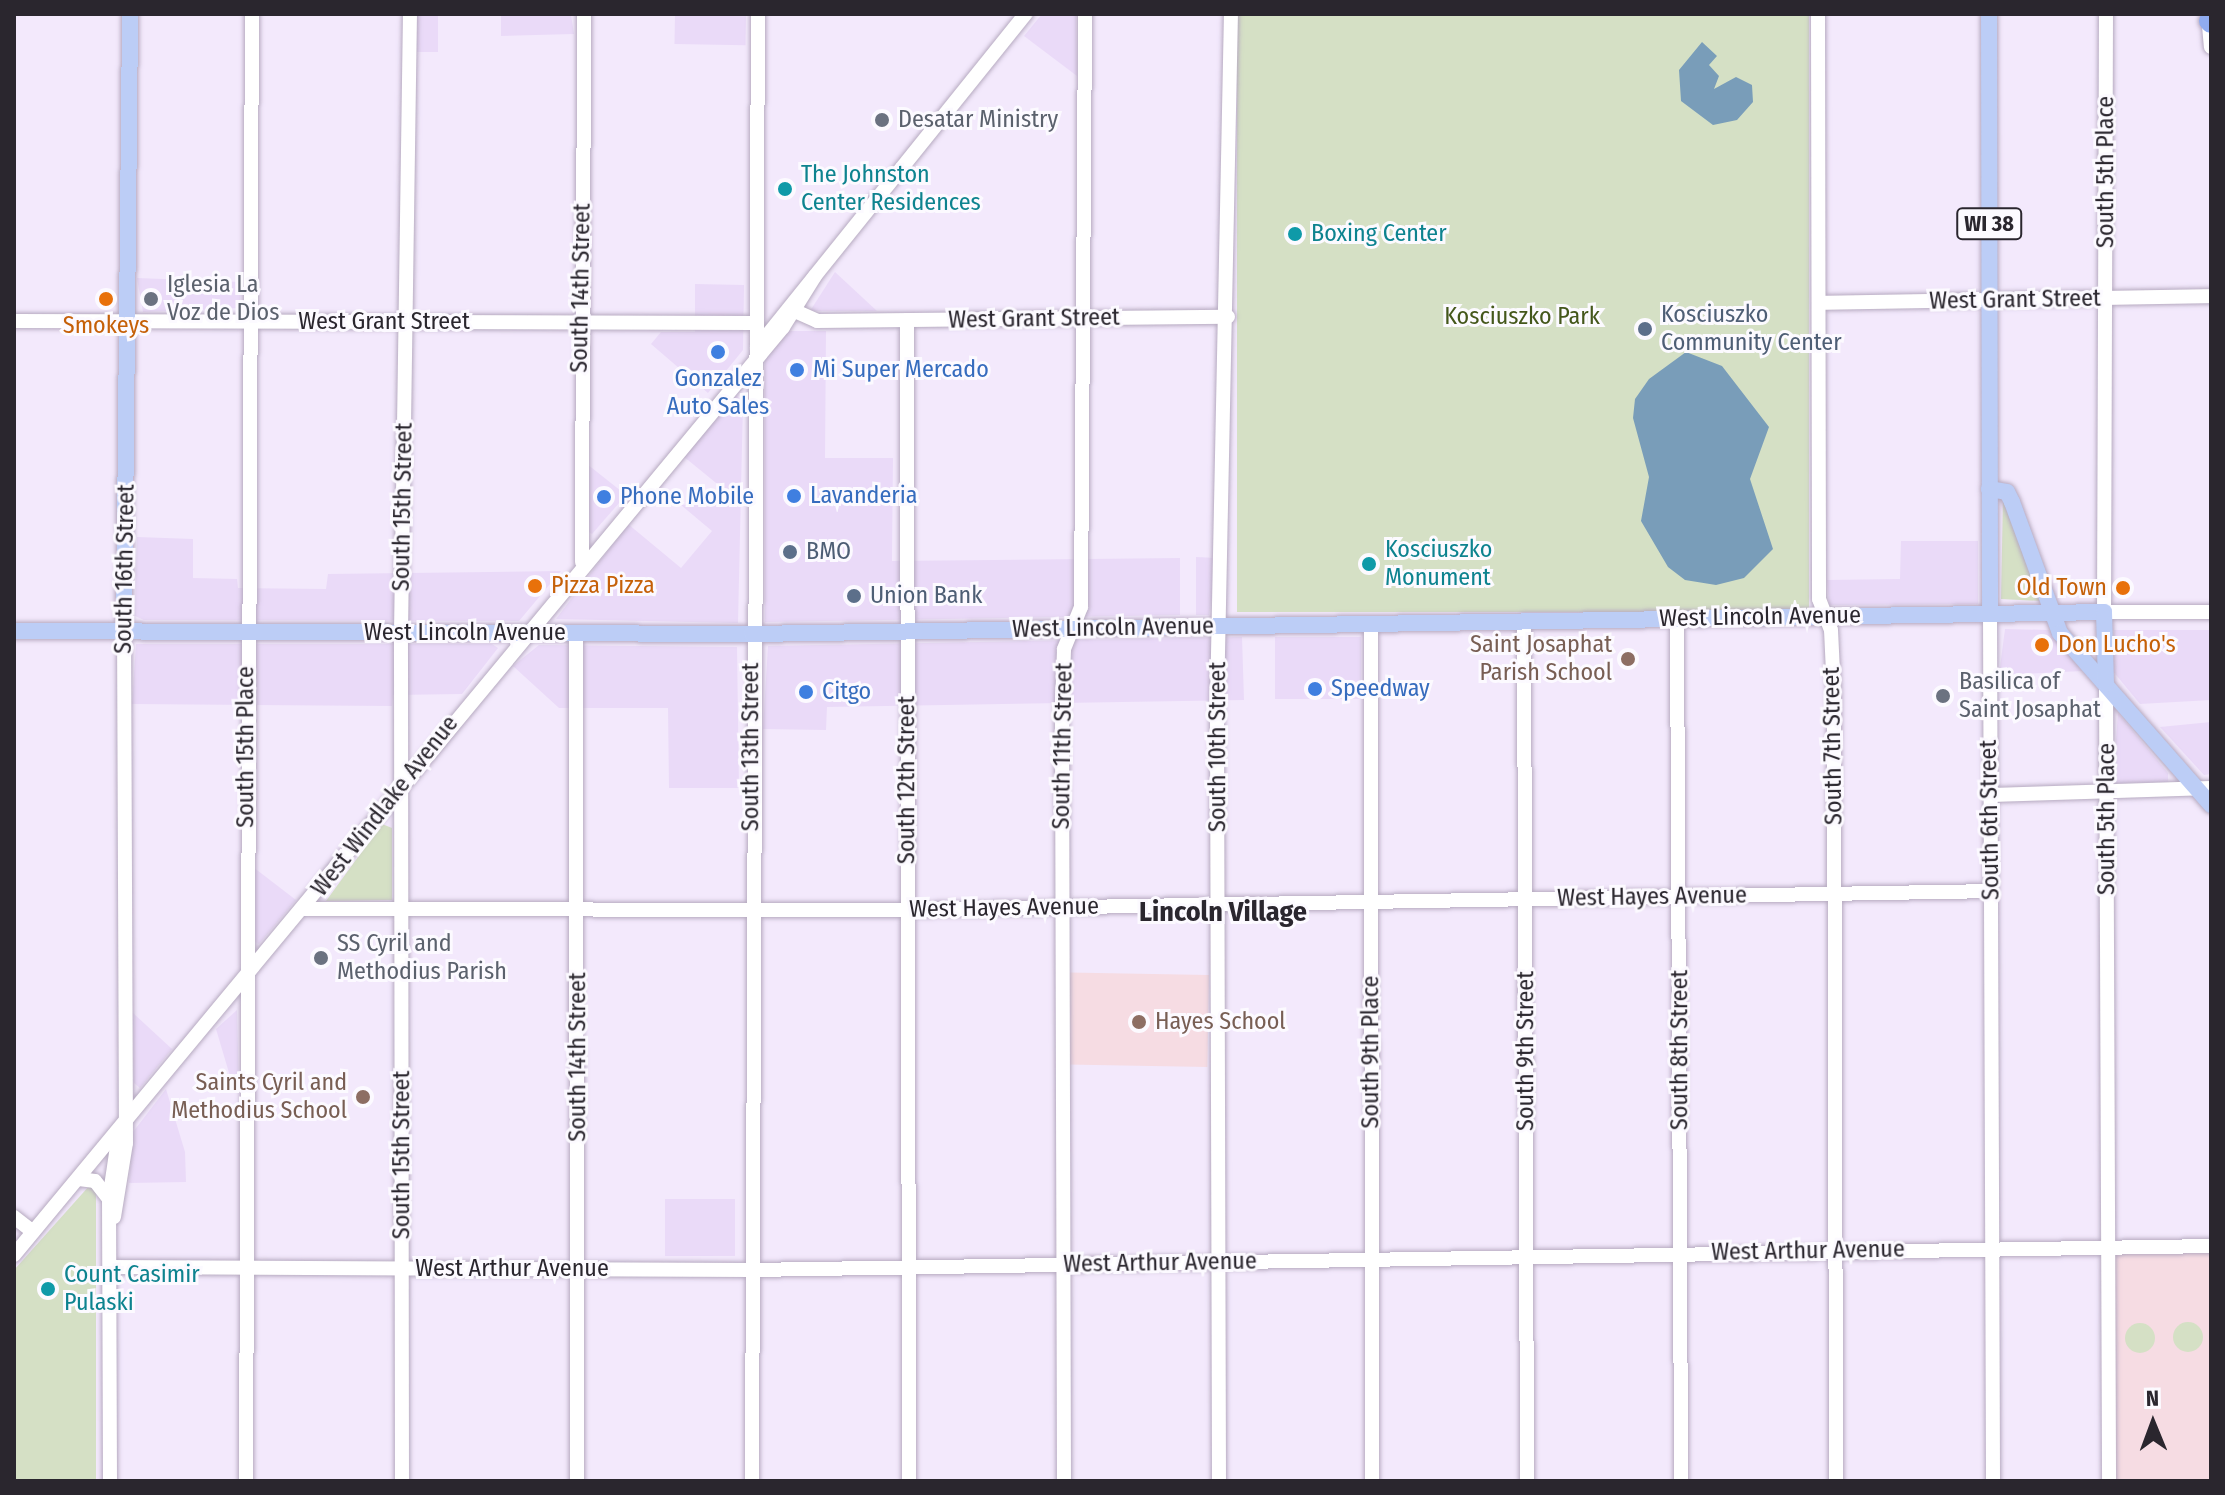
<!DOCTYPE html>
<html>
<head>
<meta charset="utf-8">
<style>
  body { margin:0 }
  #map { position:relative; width:2225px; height:1495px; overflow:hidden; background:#f3e9fc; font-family:"Fira Sans Condensed",sans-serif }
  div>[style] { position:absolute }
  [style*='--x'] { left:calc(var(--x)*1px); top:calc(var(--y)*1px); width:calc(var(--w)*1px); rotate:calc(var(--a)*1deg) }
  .built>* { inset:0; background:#eadaf8; transform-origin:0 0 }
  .education>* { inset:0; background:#f6dce3; transform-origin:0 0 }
  .green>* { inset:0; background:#d5e0c5; transform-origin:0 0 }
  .round { border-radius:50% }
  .water>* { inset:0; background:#799db9 }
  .roads { filter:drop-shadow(0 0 2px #b6aac0) drop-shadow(0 0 2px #b6aac0) }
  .minor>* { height:14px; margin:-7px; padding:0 7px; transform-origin:7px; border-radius:7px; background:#fff }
  .major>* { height:16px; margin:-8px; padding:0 8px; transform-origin:8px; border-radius:8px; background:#bccdf6 }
  .highway>* { height:20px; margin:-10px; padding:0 10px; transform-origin:10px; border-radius:10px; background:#90acf0 }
  .dots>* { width:22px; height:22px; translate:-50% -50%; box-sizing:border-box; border:4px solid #fcfaff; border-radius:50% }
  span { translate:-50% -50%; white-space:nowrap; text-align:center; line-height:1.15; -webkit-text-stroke:6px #fcfaff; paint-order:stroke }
  .shield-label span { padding:2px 6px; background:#fcfaff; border:2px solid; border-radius:6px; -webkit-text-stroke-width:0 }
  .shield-label { font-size:22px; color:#2a262e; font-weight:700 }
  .worship-label { font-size:24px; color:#5b616d }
  .left { translate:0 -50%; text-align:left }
  .street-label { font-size:24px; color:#2a262e }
  .culture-label { font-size:24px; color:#0d838f }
  .service-label { font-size:24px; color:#4e5e75 }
  .park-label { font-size:24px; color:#44571b }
  .food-label { font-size:24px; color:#c56008 }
  .right { translate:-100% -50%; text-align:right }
  .shop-label { font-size:24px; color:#366cbe }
  .education-label { font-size:24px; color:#785e54 }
  .quarter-label { font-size:28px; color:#2a262e; font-weight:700 }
  .frame { position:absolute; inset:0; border:16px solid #2a262e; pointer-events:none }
  .north { position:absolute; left:2113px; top:1383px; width:80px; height:80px; -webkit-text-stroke:6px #fcfaff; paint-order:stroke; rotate:359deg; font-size:22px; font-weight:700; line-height:32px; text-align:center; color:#2a262e }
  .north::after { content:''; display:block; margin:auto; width:28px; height:36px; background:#2a262e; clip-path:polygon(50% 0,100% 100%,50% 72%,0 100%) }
</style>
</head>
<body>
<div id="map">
  <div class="built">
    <i style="left:438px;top:14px;width:38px;height:21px;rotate:90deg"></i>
    <i style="clip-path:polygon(501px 14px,571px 15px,574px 34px,501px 36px)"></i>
    <i style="clip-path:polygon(1042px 14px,1076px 14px,1077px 76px,1024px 36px)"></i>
    <i style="left:675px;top:15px;width:71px;height:29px;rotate:1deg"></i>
    <i style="clip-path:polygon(835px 272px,877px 311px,810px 311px)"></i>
    <i style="clip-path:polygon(137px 278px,241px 282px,240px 308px,143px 312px)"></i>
    <i style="clip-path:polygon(695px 284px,744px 285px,743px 350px,708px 393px,651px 344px,661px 332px,695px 332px)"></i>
    <i style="clip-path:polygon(788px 331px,826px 331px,825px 458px,893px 458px,892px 561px,1180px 558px,1180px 615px,765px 622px,765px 357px)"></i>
    <i style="clip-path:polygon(735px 394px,743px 402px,738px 623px,556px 619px,628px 524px,681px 568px,712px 531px,681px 505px,711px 503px,721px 487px,683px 456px)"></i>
    <i style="clip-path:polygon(587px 464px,626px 495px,592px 534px,587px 531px)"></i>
    <i style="clip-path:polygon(137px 537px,193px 539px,193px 578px,237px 579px,238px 588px,326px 589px,328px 574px,561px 571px,519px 621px,144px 620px,135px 616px)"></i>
    <i style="clip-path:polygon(1901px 541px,1978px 541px,1978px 604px,1829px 605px,1827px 580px,1900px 579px)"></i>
    <i style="clip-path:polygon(1196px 557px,1217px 558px,1209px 615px,1196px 615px)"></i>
    <i style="clip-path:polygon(2005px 629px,2049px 630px,2082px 671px,1999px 675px)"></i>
    <i style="clip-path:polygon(2114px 630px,2211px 630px,2211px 700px,2140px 704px,2112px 670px)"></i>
    <i style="clip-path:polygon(1242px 637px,1244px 700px,827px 707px,826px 730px,763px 729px,768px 646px)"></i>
    <i style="left:1275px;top:637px;width:86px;height:62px"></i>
    <i style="clip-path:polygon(136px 644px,492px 644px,498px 648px,462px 694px,393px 695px,392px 706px,132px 704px)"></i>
    <i style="clip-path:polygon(539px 645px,737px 647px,739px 788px,669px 788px,668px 708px,559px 708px,513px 666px)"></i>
    <i style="clip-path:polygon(2118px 713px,2168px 773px,2168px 782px,2113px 783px)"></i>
    <i style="clip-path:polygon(2211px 722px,2211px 774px,2204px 775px,2160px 727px)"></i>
    <i style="clip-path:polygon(253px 867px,296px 900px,259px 944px,254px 941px)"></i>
    <i style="clip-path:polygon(237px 1010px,239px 1093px,235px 1093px,216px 1029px)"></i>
    <i style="clip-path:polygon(133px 1013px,172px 1049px,140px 1088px,134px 1083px)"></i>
    <i style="clip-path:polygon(166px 1089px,185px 1152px,186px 1182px,129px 1183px,133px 1132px)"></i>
    <i style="left:665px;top:1199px;width:70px;height:57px"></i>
  </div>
  <div class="education">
    <i style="left:1209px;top:975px;width:92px;height:140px;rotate:91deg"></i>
    <i style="left:2211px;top:1252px;width:229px;height:96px;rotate:90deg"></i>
  </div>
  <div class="green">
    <i style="left:1237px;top:14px;width:572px;height:598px"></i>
    <i style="clip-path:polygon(2003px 497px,2041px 601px,2001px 599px)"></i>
    <i style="clip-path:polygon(382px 824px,392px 828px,392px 900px,326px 901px)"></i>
    <i style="clip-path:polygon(90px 1185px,96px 1193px,96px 1481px,14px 1481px,14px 1270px)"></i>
    <i class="round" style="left:2173px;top:1322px;width:30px;height:30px"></i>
    <i class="round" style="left:2125px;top:1323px;width:30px;height:30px"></i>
  </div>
  <div class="water">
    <i style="clip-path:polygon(1702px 42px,1717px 56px,1709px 65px,1719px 76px,1714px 89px,1736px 77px,1752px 85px,1753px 102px,1737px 120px,1713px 125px,1681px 101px,1679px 70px)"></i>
    <i style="clip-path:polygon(1686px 352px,1722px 366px,1769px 427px,1750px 479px,1773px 549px,1744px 578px,1716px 585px,1685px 580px,1668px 567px,1641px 521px,1649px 477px,1633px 418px,1635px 399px,1649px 379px)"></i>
  </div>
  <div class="roads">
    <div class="minor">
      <i style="--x:1818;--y:14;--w:585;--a:89.9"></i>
      <i style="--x:1819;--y:599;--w:33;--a:69"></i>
      <i style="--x:1831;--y:630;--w:63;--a:87.3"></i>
      <i style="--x:1834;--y:693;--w:788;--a:89.85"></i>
      <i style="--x:2106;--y:14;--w:598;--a:90.19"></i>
      <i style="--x:2104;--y:612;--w:107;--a:0"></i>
      <i style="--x:2208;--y:14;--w:33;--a:85"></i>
      <i style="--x:1819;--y:303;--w:392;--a:-1"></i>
      <i style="--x:795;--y:311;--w:24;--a:24"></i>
      <i style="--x:817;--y:321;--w:411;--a:-0.6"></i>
      <i style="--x:907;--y:320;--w:1161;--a:89.9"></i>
      <i style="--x:14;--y:321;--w:740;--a:0.15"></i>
      <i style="--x:757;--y:348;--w:429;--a:-51.2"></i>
      <i style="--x:582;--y:562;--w:548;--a:-89.79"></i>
      <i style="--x:1990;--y:613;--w:868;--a:89.8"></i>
      <i style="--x:1677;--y:618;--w:863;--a:89.73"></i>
      <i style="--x:1524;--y:621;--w:860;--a:89.8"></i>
      <i style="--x:1371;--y:624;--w:857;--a:89.93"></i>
      <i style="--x:576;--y:633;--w:848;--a:89.93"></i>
      <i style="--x:2106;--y:684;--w:797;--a:89.78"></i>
      <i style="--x:1991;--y:795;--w:220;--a:-1.8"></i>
      <i style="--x:304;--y:909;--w:603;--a:0.1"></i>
      <i style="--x:907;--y:910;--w:1084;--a:-1"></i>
      <i style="--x:79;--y:1179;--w:16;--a:7"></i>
      <i style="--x:95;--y:1181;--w:23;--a:52"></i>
      <i style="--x:14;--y:1217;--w:24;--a:38"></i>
      <i style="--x:114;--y:1217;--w:75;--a:-80.8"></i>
      <i style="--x:126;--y:1143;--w:511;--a:-90.22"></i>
      <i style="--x:14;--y:1255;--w:1205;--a:-50.35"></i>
      <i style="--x:783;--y:327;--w:60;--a:-57.9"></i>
      <i style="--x:110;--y:1267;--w:641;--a:0.27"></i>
      <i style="--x:751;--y:1270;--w:1460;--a:-0.94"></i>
      <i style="--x:110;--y:1481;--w:281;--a:-90.2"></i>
      <i style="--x:109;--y:1200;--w:61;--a:-81.5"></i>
      <i style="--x:246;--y:1481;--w:1467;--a:-89.77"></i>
      <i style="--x:402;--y:1481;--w:848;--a:-90.07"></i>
      <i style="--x:401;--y:633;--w:619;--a:-89.17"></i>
      <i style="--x:752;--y:1481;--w:1467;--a:-89.77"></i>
      <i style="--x:1064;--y:1481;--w:774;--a:-90.15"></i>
      <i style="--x:1062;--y:707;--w:58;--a:-88"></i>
      <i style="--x:1064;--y:649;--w:45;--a:-68"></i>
      <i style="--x:1081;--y:607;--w:593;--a:-89.61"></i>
      <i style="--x:1219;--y:1481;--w:778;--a:-90.15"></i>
      <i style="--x:1217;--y:703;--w:689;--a:-88.84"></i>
    </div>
    <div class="major">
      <i style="--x:1989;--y:14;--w:599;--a:89.9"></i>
      <i style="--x:1989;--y:489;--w:18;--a:9"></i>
      <i style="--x:2007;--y:492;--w:11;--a:63"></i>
      <i style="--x:2012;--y:502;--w:140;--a:69.9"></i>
      <i style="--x:2060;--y:633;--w:229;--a:48.7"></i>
      <i style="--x:14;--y:631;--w:738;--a:0.23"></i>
      <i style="--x:752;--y:634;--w:1352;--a:-0.93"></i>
      <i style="--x:2104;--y:612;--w:72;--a:88.4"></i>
      <i style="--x:124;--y:632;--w:618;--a:-89.44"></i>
    </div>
    <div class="highway">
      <i style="--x:2209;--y:21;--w:3;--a:45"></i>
    </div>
  </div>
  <div class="dots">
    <i style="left:882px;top:120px;background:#6b7280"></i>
    <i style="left:785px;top:189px;background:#0f9aa8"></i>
    <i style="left:1295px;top:234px;background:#0f9aa8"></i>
    <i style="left:106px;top:299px;background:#e8710a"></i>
    <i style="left:151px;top:299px;background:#6b7280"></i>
    <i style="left:1645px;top:329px;background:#5c6f8a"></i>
    <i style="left:718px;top:352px;background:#3f7fe0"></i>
    <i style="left:797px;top:370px;background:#3f7fe0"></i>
    <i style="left:794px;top:496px;background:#3f7fe0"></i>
    <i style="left:604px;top:497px;background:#3f7fe0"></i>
    <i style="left:790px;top:552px;background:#5c6f8a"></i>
    <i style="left:1369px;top:564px;background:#0f9aa8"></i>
    <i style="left:535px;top:586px;background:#e8710a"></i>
    <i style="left:2123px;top:588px;background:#e8710a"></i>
    <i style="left:854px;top:596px;background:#5c6f8a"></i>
    <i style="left:2042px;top:645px;background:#e8710a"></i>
    <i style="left:1628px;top:659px;background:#8d6e63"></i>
    <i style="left:1315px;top:689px;background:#3f7fe0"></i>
    <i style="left:806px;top:692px;background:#3f7fe0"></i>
    <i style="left:1943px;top:696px;background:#6b7280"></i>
    <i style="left:321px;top:958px;background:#6b7280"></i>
    <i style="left:1139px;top:1022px;background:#8d6e63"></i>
    <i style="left:363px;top:1097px;background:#8d6e63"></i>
    <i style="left:48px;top:1289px;background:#0f9aa8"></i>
  </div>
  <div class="shield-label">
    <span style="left:1989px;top:224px">WI 38</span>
  </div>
  <div class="worship-label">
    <span class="left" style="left:898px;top:120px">Desatar Ministry</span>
    <span class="left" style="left:167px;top:299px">Iglesia La<br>Voz de Dios</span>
    <span class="left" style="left:1959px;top:696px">Basilica of<br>Saint Josaphat</span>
    <span class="left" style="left:337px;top:958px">SS Cyril and<br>Methodius Parish</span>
  </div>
  <div class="street-label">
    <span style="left:2106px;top:172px;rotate:-90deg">South 5th Place</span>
    <span style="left:581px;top:288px;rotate:-89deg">South 14th Street</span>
    <span style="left:2015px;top:300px;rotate:-1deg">West Grant Street</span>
    <span style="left:1034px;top:319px;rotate:-1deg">West Grant Street</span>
    <span style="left:384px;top:322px">West Grant Street</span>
    <span style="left:403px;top:507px;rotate:-89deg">South 15th Street</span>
    <span style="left:125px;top:569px;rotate:-89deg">South 16th Street</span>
    <span style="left:1760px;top:617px;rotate:-1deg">West Lincoln Avenue</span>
    <span style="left:1113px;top:628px;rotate:-1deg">West Lincoln Avenue</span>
    <span style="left:465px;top:633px">West Lincoln Avenue</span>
    <span style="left:1063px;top:746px;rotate:-89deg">South 11th Street</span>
    <span style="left:1833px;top:746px;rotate:-91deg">South 7th Street</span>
    <span style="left:246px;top:747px;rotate:-90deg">South 15th Place</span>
    <span style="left:751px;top:747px;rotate:-90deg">South 13th Street</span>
    <span style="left:1218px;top:747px;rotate:-90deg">South 10th Street</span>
    <span style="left:907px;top:780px;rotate:-90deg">South 12th Street</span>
    <span style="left:385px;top:806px;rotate:-52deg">West Windlake Avenue</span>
    <span style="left:2107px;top:819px;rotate:-90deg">South 5th Place</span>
    <span style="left:1990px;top:820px;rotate:-91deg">South 6th Street</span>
    <span style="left:1652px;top:897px;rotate:-1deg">West Hayes Avenue</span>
    <span style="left:1004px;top:908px;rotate:-1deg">West Hayes Avenue</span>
    <span style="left:1680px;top:1050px;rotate:-90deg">South 8th Street</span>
    <span style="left:1526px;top:1051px;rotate:-90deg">South 9th Street</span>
    <span style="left:1371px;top:1052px;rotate:-90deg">South 9th Place</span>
    <span style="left:578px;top:1057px;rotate:-90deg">South 14th Street</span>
    <span style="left:402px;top:1155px;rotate:-90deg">South 15th Street</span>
    <span style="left:1808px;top:1251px;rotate:-1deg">West Arthur Avenue</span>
    <span style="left:1160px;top:1263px;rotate:-1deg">West Arthur Avenue</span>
    <span style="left:512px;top:1269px">West Arthur Avenue</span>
  </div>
  <div class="culture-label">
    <span class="left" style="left:801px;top:189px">The Johnston<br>Center Residences</span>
    <span class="left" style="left:1311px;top:234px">Boxing Center</span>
    <span class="left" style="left:1385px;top:564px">Kosciuszko<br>Monument</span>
    <span class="left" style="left:64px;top:1289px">Count Casimir<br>Pulaski</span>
  </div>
  <div class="service-label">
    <span class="left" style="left:1661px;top:329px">Kosciuszko<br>Community Center</span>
    <span class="left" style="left:806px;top:552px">BMO</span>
    <span class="left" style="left:870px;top:596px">Union Bank</span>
  </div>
  <div class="park-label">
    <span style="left:1522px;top:317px">Kosciuszko Park</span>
  </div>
  <div class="food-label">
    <span style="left:106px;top:326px">Smokeys</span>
    <span class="left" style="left:551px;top:586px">Pizza Pizza</span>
    <span class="right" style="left:2107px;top:588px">Old Town</span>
    <span class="left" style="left:2058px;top:645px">Don Lucho's</span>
  </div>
  <div class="shop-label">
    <span class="left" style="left:813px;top:370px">Mi Super Mercado</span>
    <span style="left:718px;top:393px">Gonzalez<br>Auto Sales</span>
    <span class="left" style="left:810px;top:496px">Lavanderia</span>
    <span class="left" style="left:620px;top:497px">Phone Mobile</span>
    <span class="left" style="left:1331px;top:689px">Speedway</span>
    <span class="left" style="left:822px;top:692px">Citgo</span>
  </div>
  <div class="education-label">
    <span class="right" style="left:1612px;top:659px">Saint Josaphat<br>Parish School</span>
    <span class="left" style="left:1155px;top:1022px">Hayes School</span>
    <span class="right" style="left:347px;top:1097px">Saints Cyril and<br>Methodius School</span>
  </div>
  <div class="quarter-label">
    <span style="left:1223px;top:912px">Lincoln Village</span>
  </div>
  <div class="frame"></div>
  <div class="north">N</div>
</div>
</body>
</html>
